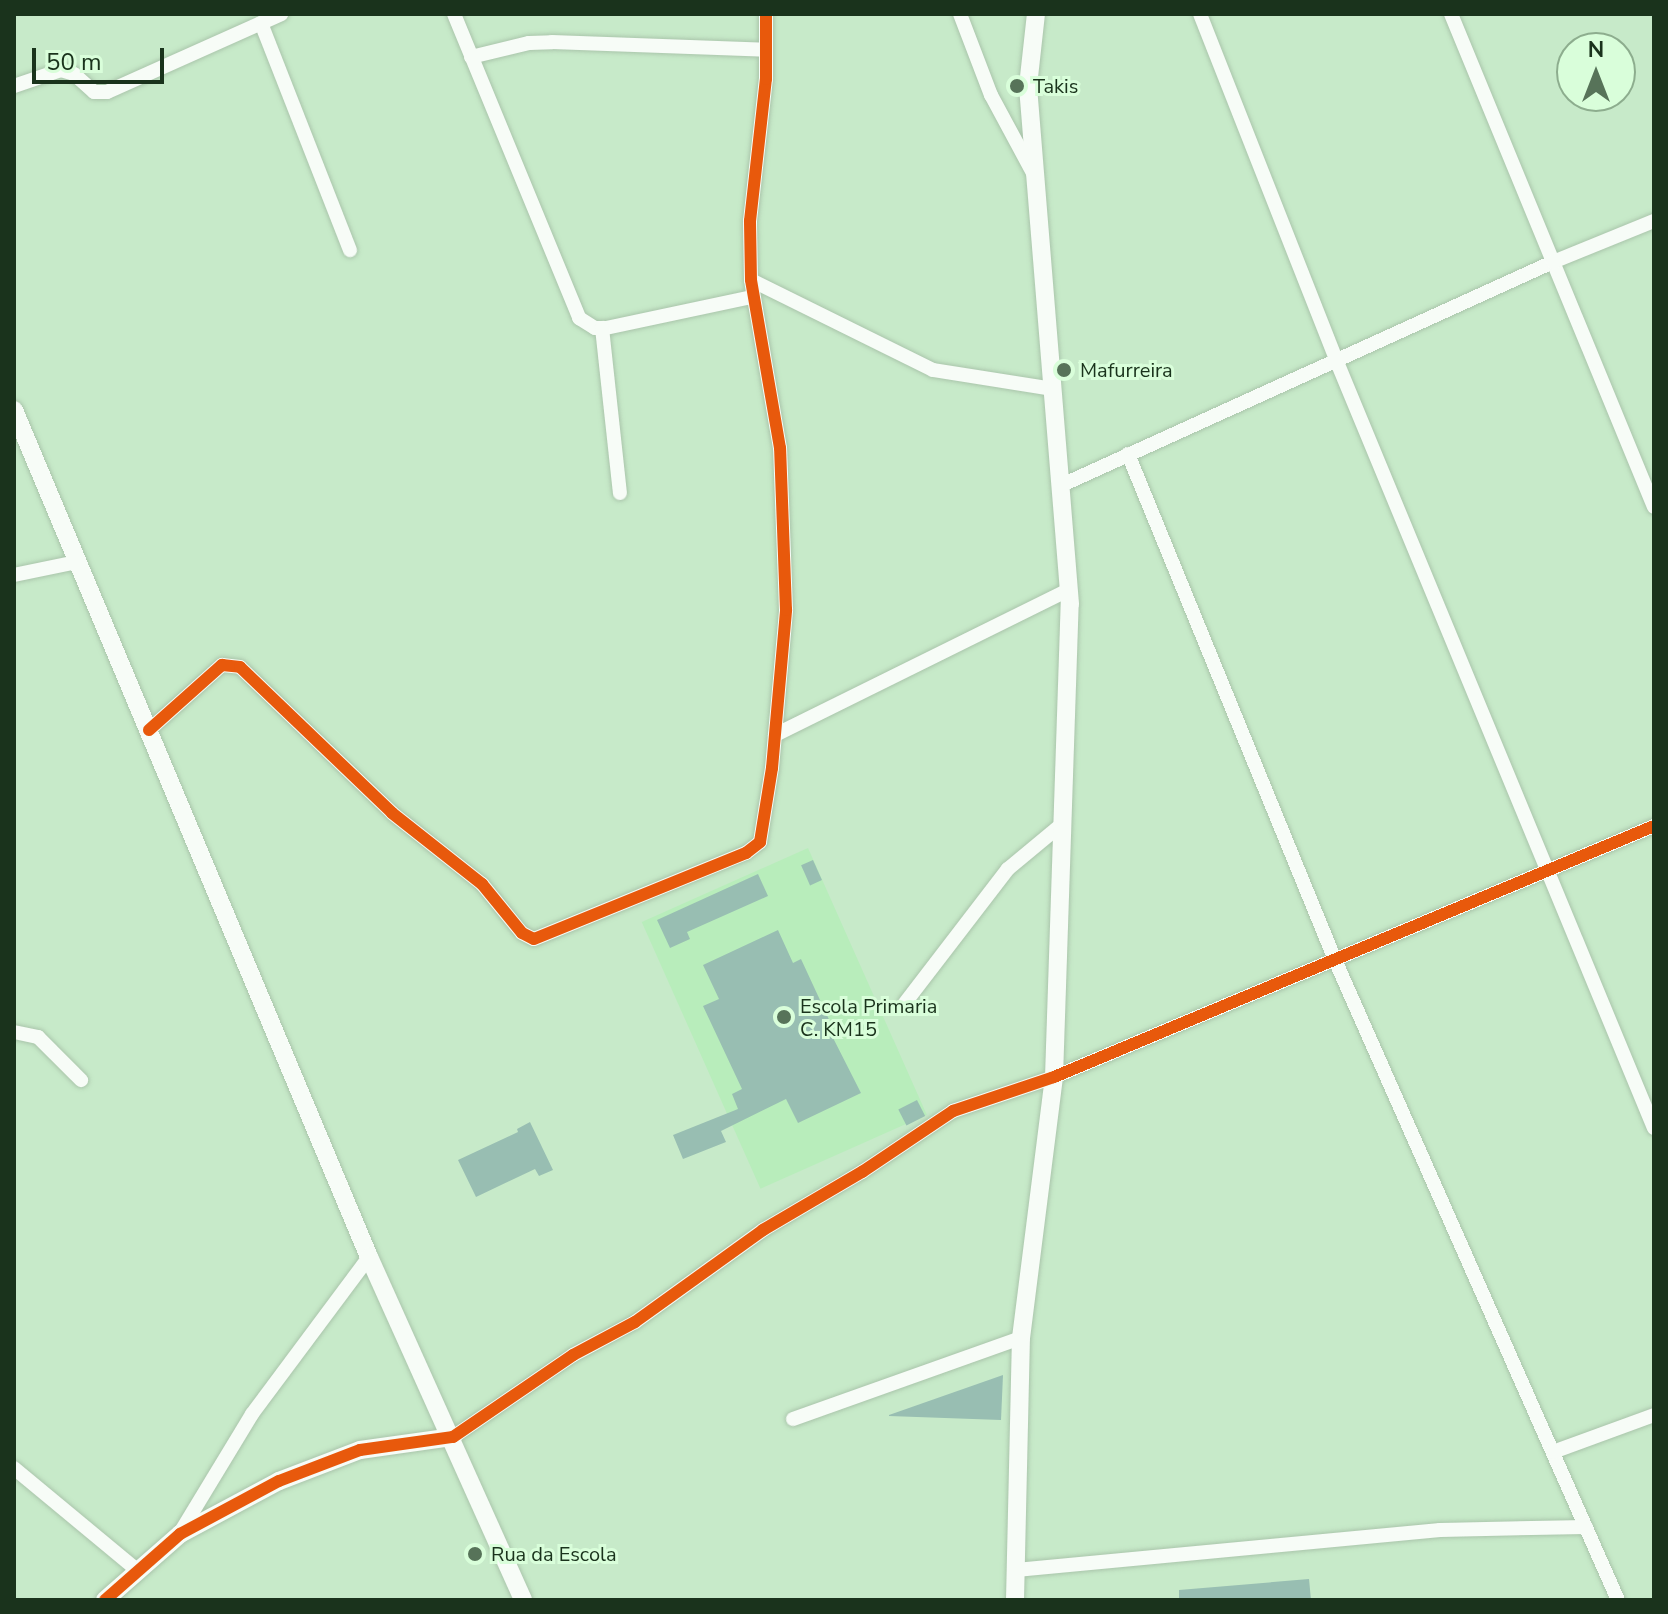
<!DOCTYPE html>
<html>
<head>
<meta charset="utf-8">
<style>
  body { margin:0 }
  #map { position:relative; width:1668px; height:1614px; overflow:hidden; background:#c7eac9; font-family:"Nunito Sans",sans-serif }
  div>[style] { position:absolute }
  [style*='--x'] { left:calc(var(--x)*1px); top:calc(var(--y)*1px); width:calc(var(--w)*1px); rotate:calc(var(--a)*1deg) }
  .built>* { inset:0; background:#b8edbb; transform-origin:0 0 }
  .building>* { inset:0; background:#98beb2; transform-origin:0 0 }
  .roads { filter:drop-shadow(0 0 2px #aac5ab) drop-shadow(0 0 2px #aac5ab) }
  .minor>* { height:14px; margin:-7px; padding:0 7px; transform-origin:7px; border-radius:7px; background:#f7fcf7 }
  .tertiary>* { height:18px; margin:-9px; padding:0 9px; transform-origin:9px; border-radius:9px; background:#f7fcf7 }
  .cycleway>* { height:12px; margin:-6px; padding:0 6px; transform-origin:6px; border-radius:6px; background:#e8590c }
  .dots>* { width:22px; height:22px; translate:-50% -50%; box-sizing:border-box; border:4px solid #d9feda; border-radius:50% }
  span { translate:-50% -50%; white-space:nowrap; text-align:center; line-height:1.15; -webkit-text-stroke:6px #d9feda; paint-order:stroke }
  .poi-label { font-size:20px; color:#1a331c }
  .left { translate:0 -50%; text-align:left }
  .frame { position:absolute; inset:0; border:16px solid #1a331c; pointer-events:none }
  .north { position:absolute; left:1556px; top:32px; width:80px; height:80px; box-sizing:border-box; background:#d9feda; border:2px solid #8dad8e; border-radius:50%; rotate:0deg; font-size:22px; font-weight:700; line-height:32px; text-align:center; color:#1a331c }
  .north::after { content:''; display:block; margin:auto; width:28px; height:36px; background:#577359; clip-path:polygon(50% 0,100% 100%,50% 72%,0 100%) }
  .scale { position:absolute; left:32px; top:48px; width:132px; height:36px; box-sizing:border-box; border:4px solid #1a331c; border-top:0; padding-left:10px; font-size:24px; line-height:28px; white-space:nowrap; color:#1a331c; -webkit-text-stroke:6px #d9feda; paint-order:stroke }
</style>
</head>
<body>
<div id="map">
  <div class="built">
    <i style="left:808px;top:848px;width:292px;height:182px;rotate:66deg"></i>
  </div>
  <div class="building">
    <i style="left:813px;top:860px;width:22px;height:13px;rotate:66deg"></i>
    <i style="clip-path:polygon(758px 874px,768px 896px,687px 932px,690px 939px,670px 948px,657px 920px)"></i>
    <i style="clip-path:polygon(778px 930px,793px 963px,801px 959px,832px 1026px,828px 1028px,861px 1093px,798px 1123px,786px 1099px,721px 1131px,726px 1142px,683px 1159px,673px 1135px,738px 1109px,732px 1094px,742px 1089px,703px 1006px,719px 999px,703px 965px)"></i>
    <i style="left:917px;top:1100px;width:18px;height:21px;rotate:63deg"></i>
    <i style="clip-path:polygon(530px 1122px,553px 1170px,539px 1176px,535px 1169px,476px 1197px,458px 1160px,518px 1132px,517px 1129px)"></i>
    <i style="clip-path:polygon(1003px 1375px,1001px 1420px,889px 1416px,889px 1415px)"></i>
    <i style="clip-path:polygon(1309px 1579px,1311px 1600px,1179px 1600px,1179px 1590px)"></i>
  </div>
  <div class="roads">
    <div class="minor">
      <i style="--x:454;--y:14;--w:329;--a:67.6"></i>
      <i style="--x:579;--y:318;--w:19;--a:32"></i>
      <i style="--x:595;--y:328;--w:11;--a:0"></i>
      <i style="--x:606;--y:328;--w:149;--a:-12"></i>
      <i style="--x:960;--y:14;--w:87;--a:69.1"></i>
      <i style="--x:991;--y:95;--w:89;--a:61.7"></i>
      <i style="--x:1200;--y:14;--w:374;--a:68.5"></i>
      <i style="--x:1337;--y:362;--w:829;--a:67.52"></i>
      <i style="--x:1451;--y:14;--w:533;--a:67.62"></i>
      <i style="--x:261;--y:23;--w:244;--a:68.6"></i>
      <i style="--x:471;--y:57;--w:60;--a:-13.6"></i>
      <i style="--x:529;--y:43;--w:23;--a:-2"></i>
      <i style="--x:552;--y:42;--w:214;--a:2.1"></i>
      <i style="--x:14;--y:86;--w:50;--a:-18.8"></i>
      <i style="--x:61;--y:70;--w:14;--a:17"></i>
      <i style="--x:74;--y:74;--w:27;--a:42"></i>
      <i style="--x:94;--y:92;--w:13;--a:0"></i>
      <i style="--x:107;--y:92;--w:191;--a:-24.1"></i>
      <i style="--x:751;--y:280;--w:203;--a:26.3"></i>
      <i style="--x:933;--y:370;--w:121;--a:9"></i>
      <i style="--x:602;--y:328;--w:166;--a:83.8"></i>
      <i style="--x:1128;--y:454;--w:547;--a:67.75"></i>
      <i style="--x:1335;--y:960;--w:700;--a:66.15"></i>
      <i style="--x:1062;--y:485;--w:539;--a:-24.43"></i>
      <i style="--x:1553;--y:262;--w:109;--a:-22.1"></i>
      <i style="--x:14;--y:575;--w:64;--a:-11.7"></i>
      <i style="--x:149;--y:730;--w:98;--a:-41.7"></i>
      <i style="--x:222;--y:665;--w:18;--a:6"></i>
      <i style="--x:240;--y:667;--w:211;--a:43.8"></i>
      <i style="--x:392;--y:813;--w:115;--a:38.3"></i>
      <i style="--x:482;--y:884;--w:63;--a:50.8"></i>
      <i style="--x:522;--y:933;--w:13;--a:27"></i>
      <i style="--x:534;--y:939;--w:229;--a:-22.1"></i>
      <i style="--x:746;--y:853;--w:18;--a:-38"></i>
      <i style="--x:760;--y:842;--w:75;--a:-80.8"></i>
      <i style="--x:772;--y:768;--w:159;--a:-84.9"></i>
      <i style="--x:786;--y:610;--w:162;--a:-92.1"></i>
      <i style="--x:780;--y:448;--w:170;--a:-99.8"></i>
      <i style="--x:751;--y:280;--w:59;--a:-91"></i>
      <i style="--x:750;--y:221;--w:143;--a:-83.6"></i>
      <i style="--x:766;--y:79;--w:65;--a:-90"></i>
      <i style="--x:775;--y:735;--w:328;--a:-26.3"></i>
      <i style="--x:905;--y:1003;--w:169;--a:-52.5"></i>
      <i style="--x:1008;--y:869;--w:69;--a:-39.7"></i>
      <i style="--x:14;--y:1032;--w:25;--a:12"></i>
      <i style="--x:38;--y:1037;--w:61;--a:45"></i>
      <i style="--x:793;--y:1419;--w:242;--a:-19.6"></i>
      <i style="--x:453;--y:1437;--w:145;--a:-34.3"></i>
      <i style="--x:573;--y:1355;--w:70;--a:-28"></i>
      <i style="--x:635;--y:1322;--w:158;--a:-35.7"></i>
      <i style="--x:763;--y:1230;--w:115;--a:-30.4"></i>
      <i style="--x:862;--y:1172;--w:110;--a:-33.8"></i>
      <i style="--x:953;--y:1111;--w:107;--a:-18.6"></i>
      <i style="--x:1054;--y:1077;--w:650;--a:-22.7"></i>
      <i style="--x:1553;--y:1452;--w:108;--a:-20.1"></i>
      <i style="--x:14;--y:1468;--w:160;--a:39.7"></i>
      <i style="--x:180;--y:1533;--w:139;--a:-58.8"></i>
      <i style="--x:252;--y:1414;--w:196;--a:-53.3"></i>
      <i style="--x:1016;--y:1570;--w:426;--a:-5.4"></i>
      <i style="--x:1440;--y:1530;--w:146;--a:-1.2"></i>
    </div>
    <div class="tertiary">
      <i style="--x:14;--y:410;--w:918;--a:67.26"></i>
      <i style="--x:369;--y:1257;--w:376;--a:65.8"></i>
      <i style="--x:105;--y:1600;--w:100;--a:-41.3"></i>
      <i style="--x:180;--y:1534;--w:112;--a:-28.2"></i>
      <i style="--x:279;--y:1481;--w:87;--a:-20.9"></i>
      <i style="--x:360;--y:1450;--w:94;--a:-8"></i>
      <i style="--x:1015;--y:1600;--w:262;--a:-88.7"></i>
      <i style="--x:1021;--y:1338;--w:263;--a:-82.8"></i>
      <i style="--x:1054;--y:1077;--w:473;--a:-88.1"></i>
      <i style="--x:1070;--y:604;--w:520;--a:-94.64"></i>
      <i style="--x:1028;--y:86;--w:72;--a:-83.7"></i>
    </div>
  </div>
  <div class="cycleway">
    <i style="--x:149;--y:730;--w:98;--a:-41.7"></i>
    <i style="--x:222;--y:665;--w:18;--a:6"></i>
    <i style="--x:240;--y:667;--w:211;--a:43.8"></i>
    <i style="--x:392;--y:813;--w:115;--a:38.3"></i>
    <i style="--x:482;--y:884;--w:63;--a:50.8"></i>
    <i style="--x:522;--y:933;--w:13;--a:27"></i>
    <i style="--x:534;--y:939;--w:229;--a:-22.1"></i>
    <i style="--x:746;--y:853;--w:18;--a:-38"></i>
    <i style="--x:760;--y:842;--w:75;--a:-80.8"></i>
    <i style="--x:772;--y:768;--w:159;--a:-84.9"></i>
    <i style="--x:786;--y:610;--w:162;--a:-92.1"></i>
    <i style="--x:780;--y:448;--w:170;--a:-99.8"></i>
    <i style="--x:751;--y:280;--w:59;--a:-91"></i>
    <i style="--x:750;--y:221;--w:143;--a:-83.6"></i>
    <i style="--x:766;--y:79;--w:65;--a:-90"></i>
    <i style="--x:105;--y:1600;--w:100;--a:-41.3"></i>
    <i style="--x:180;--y:1534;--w:112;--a:-28.2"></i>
    <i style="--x:279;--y:1481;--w:87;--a:-20.9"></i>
    <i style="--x:360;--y:1450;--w:94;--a:-8"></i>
    <i style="--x:453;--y:1437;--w:145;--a:-34.3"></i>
    <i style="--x:573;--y:1355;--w:70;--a:-28"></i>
    <i style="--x:635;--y:1322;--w:158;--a:-35.7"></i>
    <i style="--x:763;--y:1230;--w:115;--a:-30.4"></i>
    <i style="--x:862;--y:1172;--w:110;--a:-33.8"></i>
    <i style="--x:953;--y:1111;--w:107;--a:-18.6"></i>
    <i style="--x:1054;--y:1077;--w:650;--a:-22.7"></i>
  </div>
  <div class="dots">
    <i style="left:1017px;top:86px;background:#577359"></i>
    <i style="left:1064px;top:370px;background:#577359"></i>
    <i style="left:784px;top:1017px;background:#577359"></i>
    <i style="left:475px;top:1554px;background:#577359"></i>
  </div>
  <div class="poi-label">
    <span class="left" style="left:1033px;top:86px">Takis</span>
    <span class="left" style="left:1080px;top:370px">Mafurreira</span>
    <span class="left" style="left:800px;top:1018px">Escola Primaria<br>C. KM15</span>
    <span class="left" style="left:491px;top:1554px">Rua da Escola</span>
  </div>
  <div class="frame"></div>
  <div class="north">N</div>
  <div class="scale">50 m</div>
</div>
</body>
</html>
